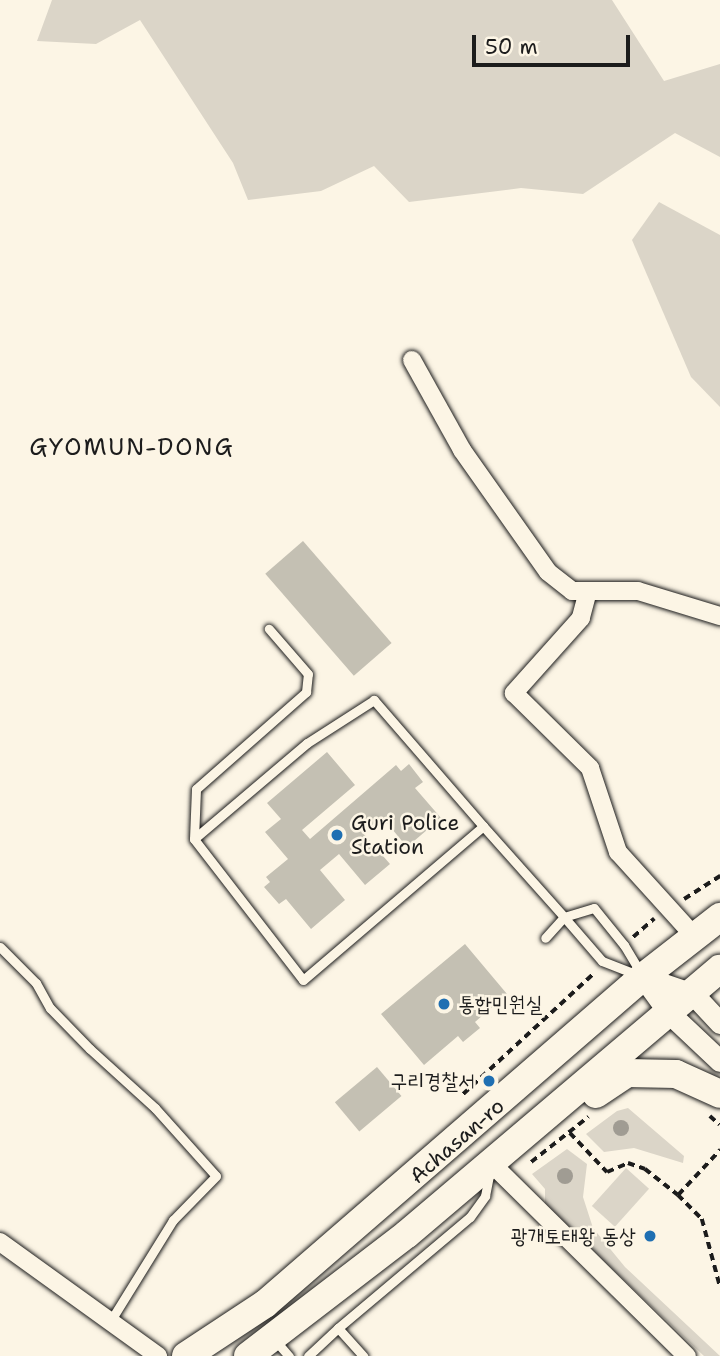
<!DOCTYPE html>
<html>
<head>
<meta charset="utf-8">
<style>
  body { margin:0 }
  #map { position:relative; width:720px; height:1356px; overflow:hidden; background:#fcf5e5; font-family:"Shantell Sans","Poor Story",sans-serif }
  div>[style] { position:absolute }
  [style*='--x'] { left:calc(var(--x)*1px); top:calc(var(--y)*1px); width:calc(var(--w)*1px); rotate:calc(var(--a)*1deg) }
  .green>* { inset:0; background:#dbd5c8; transform-origin:0 0 }
  .building>* { inset:0; background:#c4c0b3; transform-origin:0 0 }
  .path>* { height:3.5px; margin-top:-1.75px; transform-origin:0; background:repeating-linear-gradient(90deg,#1c1c1c 0 7px,transparent 0 12px) }
  .roads { filter:drop-shadow(0 0 2px #1c1c1c) drop-shadow(0 0 2px #1c1c1c) }
  .service>* { height:9px; margin:-4.5px; padding:0 4.5px; transform-origin:4.5px; border-radius:4.5px; background:#fcf5e5 }
  .minor>* { height:18px; margin:-9px; padding:0 9px; transform-origin:9px; border-radius:9px; background:#fcf5e5 }
  .tertiary>* { height:21px; margin:-10.5px; padding:0 10.5px; transform-origin:10.5px; border-radius:10.5px; background:#fcf5e5 }
  .primary>* { height:28px; margin:-14px; padding:0 14px; transform-origin:14px; border-radius:14px; background:#fcf5e5 }
  .trees>* { width:16px; height:16px; margin:-8px; border-radius:50%; background:#a09c93 }
  .dots>* { width:19px; height:19px; translate:-50% -50%; box-sizing:border-box; border:4px solid #fcf5e5; border-radius:50% }
  span { translate:-50% -50%; white-space:nowrap; text-align:center; line-height:1.15; -webkit-text-stroke:5px #fcf5e5; paint-order:stroke }
  .poi-label { font-size:21px; color:#1c1c1c }
  .left { translate:0 -50%; text-align:left }
  .right { translate:-100% -50%; text-align:right }
  .street-label { font-size:21px; color:#1c1c1c }
  .quarter-label { font-size:24px; color:#1c1c1c; letter-spacing:2px }
  .scale { position:absolute; left:472px; top:35px; width:158px; height:32px; box-sizing:border-box; border:4px solid #1c1c1c; border-top:0; padding-left:9px; font-size:21px; line-height:24px; white-space:nowrap; color:#1c1c1c; -webkit-text-stroke:5px #fcf5e5; paint-order:stroke }
</style>
</head>
<body>
<div id="map">
  <div class="green">
    <i style="clip-path:polygon(52px 0,612px 0,664px 81px,720px 64px,720px 157px,675px 133px,583px 194px,521px 188px,409px 202px,374px 166px,321px 191px,248px 200px,233px 163px,140px 20px,96px 44px,37px 41px)"></i>
    <i style="clip-path:polygon(659px 202px,720px 235px,720px 407px,691px 377px,632px 240px)"></i>
    <i style="clip-path:polygon(628px 1108px,684px 1156px,683px 1163px,634px 1148px,604px 1152px,586px 1134px,617px 1111px)"></i>
    <i style="clip-path:polygon(567px 1149px,587px 1164px,583px 1197px,593px 1228px,625px 1267px,720px 1356px,704px 1356px,545px 1205px,545px 1189px,532px 1174px)"></i>
    <i style="left:626px;top:1168px;width:31px;height:51px;rotate:42deg"></i>
  </div>
  <div class="building">
    <i style="left:303px;top:541px;width:135px;height:50px;rotate:49deg"></i>
    <i style="clip-path:polygon(327px 752px,355px 785px,302px 830px,310px 839px,396px 765px,401px 771px,409px 764px,423px 782px,415px 788px,441px 818px,407px 847px,382px 817px,363px 833px,390px 864px,365px 885px,339px 854px,320px 870px,345px 900px,311px 929px,286px 899px,279px 904px,264px 887px,270px 882px,266px 877px,288px 859px,265px 832px,281px 819px,267px 803px)"></i>
    <i style="clip-path:polygon(465px 944px,507px 994px,475px 1022px,480px 1028px,463px 1042px,458px 1036px,424px 1065px,381px 1014px)"></i>
    <i style="left:377px;top:1067px;width:38px;height:55px;rotate:50deg"></i>
  </div>
  <div class="path">
    <i style="--x:684;--y:899;--w:43;--a:-32.6"></i>
    <i style="--x:633;--y:937;--w:28;--a:-41"></i>
    <i style="--x:463;--y:1094;--w:178;--a:-42.7"></i>
    <i style="--x:710;--y:1116;--w:13;--a:42"></i>
    <i style="--x:570;--y:1133;--w:54;--a:46.5"></i>
    <i style="--x:607;--y:1172;--w:23;--a:-23"></i>
    <i style="--x:628;--y:1163;--w:18;--a:19"></i>
    <i style="--x:645;--y:1169;--w:42;--a:38.2"></i>
    <i style="--x:678;--y:1195;--w:62;--a:-47"></i>
    <i style="--x:531;--y:1162;--w:73;--a:-38.3"></i>
    <i style="--x:678;--y:1195;--w:34;--a:45"></i>
    <i style="--x:702;--y:1219;--w:69;--a:75"></i>
  </div>
  <div class="roads">
    <div class="service">
      <i style="--x:483;--y:826;--w:167;--a:-130.9"></i>
      <i style="--x:374;--y:700;--w:80;--a:147.3"></i>
      <i style="--x:307;--y:743;--w:148;--a:139.7"></i>
      <i style="--x:194;--y:839;--w:178;--a:52.3"></i>
      <i style="--x:303;--y:980;--w:237;--a:-40.5"></i>
      <i style="--x:483;--y:826;--w:122;--a:48.3"></i>
      <i style="--x:564;--y:917;--w:28;--a:132"></i>
      <i style="--x:194;--y:839;--w:50;--a:-87.7"></i>
      <i style="--x:196;--y:789;--w:147;--a:-41.4"></i>
      <i style="--x:306;--y:692;--w:18;--a:-84"></i>
      <i style="--x:308;--y:674;--w:60;--a:-130.9"></i>
      <i style="--x:594;--y:908;--w:48;--a:51"></i>
      <i style="--x:624;--y:945;--w:37;--a:59"></i>
      <i style="--x:643;--y:977;--w:44;--a:-158.7"></i>
      <i style="--x:602;--y:961;--w:58;--a:-130.8"></i>
      <i style="--x:564;--y:917;--w:31;--a:-17"></i>
      <i style="--x:0;--y:947;--w:51;--a:45"></i>
      <i style="--x:36;--y:983;--w:29;--a:61"></i>
      <i style="--x:50;--y:1008;--w:57;--a:45.7"></i>
      <i style="--x:90;--y:1049;--w:88;--a:42.2"></i>
      <i style="--x:155;--y:1108;--w:91;--a:48.1"></i>
      <i style="--x:216;--y:1176;--w:62;--a:134.3"></i>
      <i style="--x:173;--y:1220;--w:118;--a:121.8"></i>
      <i style="--x:338;--y:1328;--w:172;--a:-40.1"></i>
      <i style="--x:470;--y:1217;--w:26;--a:-54"></i>
      <i style="--x:485;--y:1196;--w:21;--a:-79"></i>
      <i style="--x:274;--y:1339;--w:23;--a:49"></i>
      <i style="--x:308;--y:1356;--w:41;--a:-43"></i>
      <i style="--x:338;--y:1328;--w:38;--a:48"></i>
    </div>
    <div class="minor">
      <i style="--x:412;--y:360;--w:103;--a:60.9"></i>
      <i style="--x:462;--y:450;--w:149;--a:54.8"></i>
      <i style="--x:548;--y:572;--w:31;--a:38"></i>
      <i style="--x:572;--y:591;--w:66;--a:0"></i>
      <i style="--x:638;--y:591;--w:86;--a:17"></i>
      <i style="--x:588;--y:591;--w:28;--a:105"></i>
      <i style="--x:581;--y:618;--w:101;--a:131.8"></i>
      <i style="--x:514;--y:693;--w:107;--a:44.6"></i>
      <i style="--x:590;--y:768;--w:89;--a:71.6"></i>
      <i style="--x:618;--y:852;--w:115;--a:47.8"></i>
      <i style="--x:491;--y:1163;--w:275;--a:44.6"></i>
      <i style="--x:0;--y:1242;--w:195;--a:35.8"></i>
    </div>
    <div class="tertiary">
      <i style="--x:643;--y:977;--w:44;--a:54.2"></i>
      <i style="--x:669;--y:1013;--w:70;--a:43.3"></i>
      <i style="--x:643;--y:977;--w:53;--a:18.8"></i>
      <i style="--x:693;--y:994;--w:40;--a:47"></i>
    </div>
    <div class="primary">
      <i style="--x:596;--y:1094;--w:37;--a:-34"></i>
      <i style="--x:627;--y:1073;--w:49;--a:1.2"></i>
      <i style="--x:676;--y:1074;--w:48;--a:24.4"></i>
      <i style="--x:186;--y:1356;--w:95;--a:-33.4"></i>
      <i style="--x:265;--y:1304;--w:500;--a:-40.9"></i>
      <i style="--x:643;--y:977;--w:98;--a:-37.9"></i>
      <i style="--x:248;--y:1356;--w:200;--a:-37.5"></i>
      <i style="--x:407;--y:1234;--w:410;--a:-40.3"></i>
    </div>
  </div>
  <div class="trees">
    <i style="left:621px;top:1128px"></i>
    <i style="left:565px;top:1176px"></i>
  </div>
  <div class="dots">
    <i style="left:337px;top:835px;background:#1f6fb2"></i>
    <i style="left:444px;top:1004px;background:#1f6fb2"></i>
    <i style="left:489px;top:1081px;background:#1f6fb2"></i>
    <i style="left:650px;top:1236px;background:#1f6fb2"></i>
  </div>
  <div class="poi-label">
    <span class="left" style="left:351px;top:835px">Guri Police<br>Station</span>
    <span class="left" style="left:458px;top:1004px">통합민원실</span>
    <span class="right" style="left:475px;top:1081px">구리경찰서</span>
    <span class="right" style="left:636px;top:1236px">광개토태왕 동상</span>
  </div>
  <div class="street-label">
    <span style="left:457px;top:1141px;rotate:-41deg">Achasan-ro</span>
  </div>
  <div class="quarter-label">
    <span style="left:132px;top:448px">GYOMUN-DONG</span>
  </div>
  <div class="scale">50 m</div>
</div>
</body>
</html>
